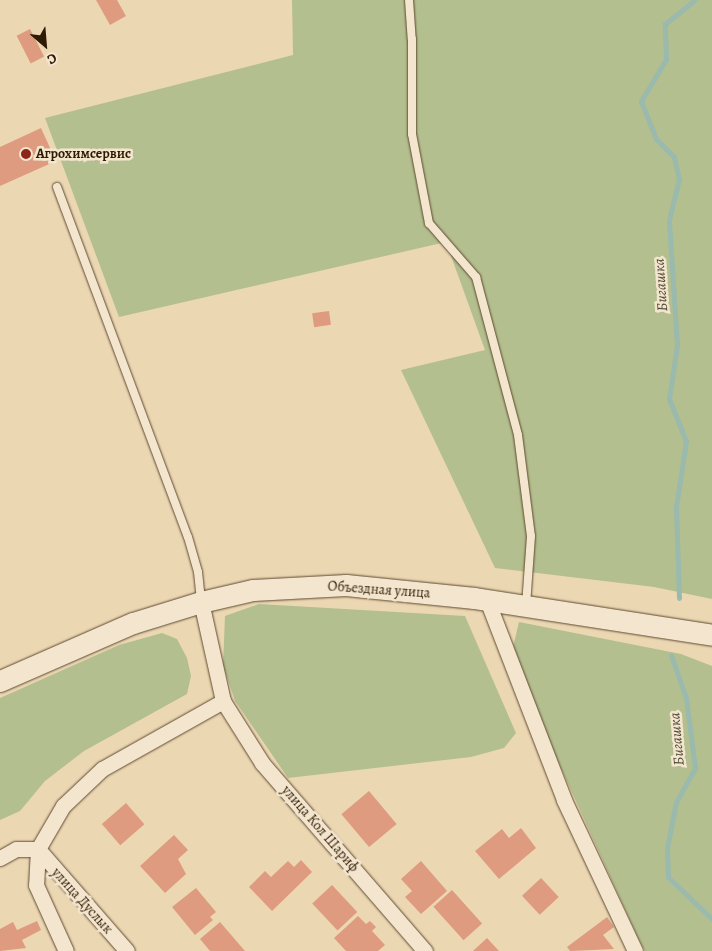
<!DOCTYPE html>
<html>
<head>
<meta charset="utf-8">
<style>
  body { margin:0 }
  #map { position:relative; width:712px; height:951px; overflow:hidden; background:#ecd7b3; font-family:Alegreya,serif }
  div>[style] { position:absolute }
  [style*='--x'] { left:calc(var(--x)*1px); top:calc(var(--y)*1px); width:calc(var(--w)*1px); rotate:calc(var(--a)*1deg) }
  .green>* { inset:0; background:#b4bf8f }
  .stream>* { height:5px; margin:-2.5px; padding:0 2.5px; transform-origin:2.5px; border-radius:2.5px; background:#99baac }
  .building>* { inset:0; background:#de9b80; transform-origin:0 0 }
  .roads { filter:drop-shadow(0 0 1px #5e4a30) drop-shadow(0 0 1px #5e4a30) }
  .service>* { height:8px; margin:-4px; padding:0 4px; transform-origin:4px; border-radius:4px; background:#f3e5ce }
  .minor>* { height:15px; margin:-7.5px; padding:0 7.5px; transform-origin:7.5px; border-radius:7.5px; background:#f3e5ce }
  .secondary>* { height:21px; margin:-10.5px; padding:0 10.5px; transform-origin:10.5px; border-radius:10.5px; background:#f3e5ce }
  .dots>* { width:14px; height:14px; translate:-50% -50%; box-sizing:border-box; border:2px solid #f3e5ce; border-radius:50% }
  span { translate:-50% -50%; white-space:nowrap; text-align:center; line-height:1.15; -webkit-text-stroke:5px #f3e5ce; paint-order:stroke }
  .poi-label { font-size:14px; color:#2f1b04; font-weight:700 }
  .left { translate:0 -50%; text-align:left }
  .street-label { font-size:14px; color:#2f1b04 }
  .water-label { font-size:15px; color:#4f4b36; font-style:italic }
  .north { position:absolute; left:20px; top:20px; width:50px; height:50px; -webkit-text-stroke:4px #f3e5ce; paint-order:stroke; rotate:153deg; font-size:14px; font-weight:700; line-height:20px; text-align:center; color:#2f1b04 }
  .north::after { content:''; display:block; margin:auto; width:18px; height:22px; background:#2f1b04; clip-path:polygon(50% 0,100% 100%,50% 72%,0 100%) }
</style>
</head>
<body>
<div id="map">
  <div class="green">
    <i style="clip-path:polygon(292px 0,712px 0,712px 599px,654px 587px,495px 568px,401px 370px,485px 350px,446px 242px,119px 317px,45px 118px,293px 55px)"></i>
    <i style="clip-path:polygon(259px 604px,465px 616px,516px 733px,504px 748px,471px 757px,288px 778px,235px 701px,223px 665px,225px 616px)"></i>
    <i style="clip-path:polygon(519px 622px,681px 654px,712px 666px,712px 951px,645px 951px,639px 940px,555px 755px,513px 647px)"></i>
    <i style="clip-path:polygon(162px 633px,177px 639px,187px 658px,191px 676px,187px 694px,84px 751px,45px 781px,20px 811px,0 820px,0 698px,119px 645px)"></i>
  </div>
  <div class="stream">
    <i style="--x:679;--y:598;--w:91;--a:-91.9"></i>
    <i style="--x:676;--y:507;--w:67;--a:-81.4"></i>
    <i style="--x:686;--y:441;--w:45;--a:-112"></i>
    <i style="--x:669;--y:399;--w:55;--a:-81.6"></i>
    <i style="--x:677;--y:345;--w:125;--a:-93.7"></i>
    <i style="--x:669;--y:220;--w:42;--a:-76.3"></i>
    <i style="--x:679;--y:179;--w:23;--a:-103"></i>
    <i style="--x:674;--y:157;--w:25;--a:-135"></i>
    <i style="--x:656;--y:139;--w:41;--a:-111.5"></i>
    <i style="--x:641;--y:101;--w:49;--a:-59.2"></i>
    <i style="--x:666;--y:59;--w:35;--a:-92"></i>
    <i style="--x:665;--y:24;--w:38;--a:-39"></i>
    <i style="--x:671;--y:655;--w:46;--a:70.8"></i>
    <i style="--x:686;--y:698;--w:71;--a:82.7"></i>
    <i style="--x:695;--y:768;--w:39;--a:119"></i>
    <i style="--x:676;--y:802;--w:47;--a:101.1"></i>
    <i style="--x:667;--y:848;--w:29;--a:88"></i>
    <i style="--x:668;--y:877;--w:61;--a:43.7"></i>
  </div>
  <div class="building">
    <i style="clip-path:polygon(96px 0,117px 0,126px 16px,110px 25px)"></i>
    <i style="left:30px;top:29px;width:31px;height:15px;rotate:63deg"></i>
    <i style="clip-path:polygon(41px 128px,56px 161px,0 186px,0 147px)"></i>
    <i style="left:329px;top:311px;width:14px;height:17px;rotate:82deg"></i>
    <i style="left:369px;top:791px;width:43px;height:36px;rotate:50deg"></i>
    <i style="left:126px;top:803px;width:28px;height:32px;rotate:49deg"></i>
    <i style="clip-path:polygon(521px 828px,536px 848px,499px 879px,475px 851px,502px 829px,509px 838px)"></i>
    <i style="clip-path:polygon(174px 835px,188px 850px,178px 859px,186px 874px,165px 893px,140px 866px)"></i>
    <i style="clip-path:polygon(301px 860px,312px 872px,272px 911px,249px 887px,265px 871px,271px 877px,288px 861px,294px 867px)"></i>
    <i style="clip-path:polygon(421px 861px,447px 891px,421px 914px,405px 897px,412px 891px,401px 879px)"></i>
    <i style="left:541px;top:878px;width:26px;height:26px;rotate:47deg"></i>
    <i style="left:332px;top:885px;width:37px;height:27px;rotate:47deg"></i>
    <i style="clip-path:polygon(196px 888px,216px 912px,210px 917px,213px 920px,195px 935px,172px 907px)"></i>
    <i style="left:452px;top:890px;width:45px;height:25px;rotate:48deg"></i>
    <i style="clip-path:polygon(358px 916px,366px 924px,370px 921px,376px 927px,372px 931px,385px 945px,378px 951px,346px 951px,334px 938px)"></i>
    <i style="clip-path:polygon(607px 917px,614px 927px,603px 935px,614px 949px,570px 951px,567px 947px)"></i>
    <i style="clip-path:polygon(37px 921px,41px 930px,22px 940px,26px 948px,0 951px,0 929px,13px 922px,17px 930px)"></i>
    <i style="clip-path:polygon(220px 922px,245px 951px,210px 951px,200px 939px)"></i>
    <i style="clip-path:polygon(487px 938px,499px 951px,473px 951px)"></i>
  </div>
  <div class="roads">
    <div class="service">
      <i style="--x:409;--y:0;--w:39;--a:86"></i>
      <i style="--x:412;--y:39;--w:95;--a:90"></i>
      <i style="--x:412;--y:134;--w:91;--a:79.2"></i>
      <i style="--x:429;--y:223;--w:72;--a:49"></i>
      <i style="--x:476;--y:277;--w:163;--a:75.1"></i>
      <i style="--x:518;--y:435;--w:102;--a:82.7"></i>
      <i style="--x:531;--y:536;--w:69;--a:94.1"></i>
      <i style="--x:57;--y:187;--w:374;--a:69.5"></i>
      <i style="--x:188;--y:537;--w:36;--a:74"></i>
      <i style="--x:198;--y:572;--w:28;--a:84"></i>
    </div>
    <div class="minor">
      <i style="--x:487;--y:600;--w:214;--a:68.9"></i>
      <i style="--x:564;--y:800;--w:167;--a:64.8"></i>
      <i style="--x:223;--y:701;--w:73;--a:57.8"></i>
      <i style="--x:262;--y:763;--w:249;--a:49.1"></i>
      <i style="--x:38;--y:849;--w:135;--a:48.9"></i>
      <i style="--x:38;--y:849;--w:36;--a:93"></i>
      <i style="--x:36;--y:885;--w:72;--a:65.6"></i>
      <i style="--x:0;--y:858;--w:18;--a:-29"></i>
      <i style="--x:16;--y:849;--w:22;--a:0"></i>
      <i style="--x:38;--y:849;--w:50;--a:-59.8"></i>
      <i style="--x:63;--y:806;--w:54;--a:-43.5"></i>
      <i style="--x:102;--y:769;--w:139;--a:-29.3"></i>
      <i style="--x:223;--y:701;--w:101;--a:-102.5"></i>
    </div>
    <div class="secondary">
      <i style="--x:0;--y:681;--w:145;--a:-23.6"></i>
      <i style="--x:133;--y:623;--w:71;--a:-17.2"></i>
      <i style="--x:201;--y:602;--w:53;--a:-13"></i>
      <i style="--x:253;--y:590;--w:93;--a:-3.1"></i>
      <i style="--x:346;--y:585;--w:129;--a:5.8"></i>
      <i style="--x:474;--y:598;--w:241;--a:8.8"></i>
    </div>
  </div>
  <div class="dots">
    <i style="left:26px;top:154px;background:#8f2418"></i>
  </div>
  <div class="poi-label">
    <span class="left" style="left:36px;top:154px">Агрохимсервис</span>
  </div>
  <div class="street-label">
    <span style="left:379px;top:590px;rotate:4deg">Объездная улица</span>
    <span style="left:320px;top:829px;rotate:49deg">улица Кол Шариф</span>
    <span style="left:82px;top:901px;rotate:48deg">улица Дуслык</span>
  </div>
  <div class="water-label">
    <span style="left:661px;top:285px;rotate:-94deg">Бигашка</span>
    <span style="left:677px;top:739px;rotate:-95deg">Бигашка</span>
  </div>
  <div class="north">С</div>
</div>
</body>
</html>
